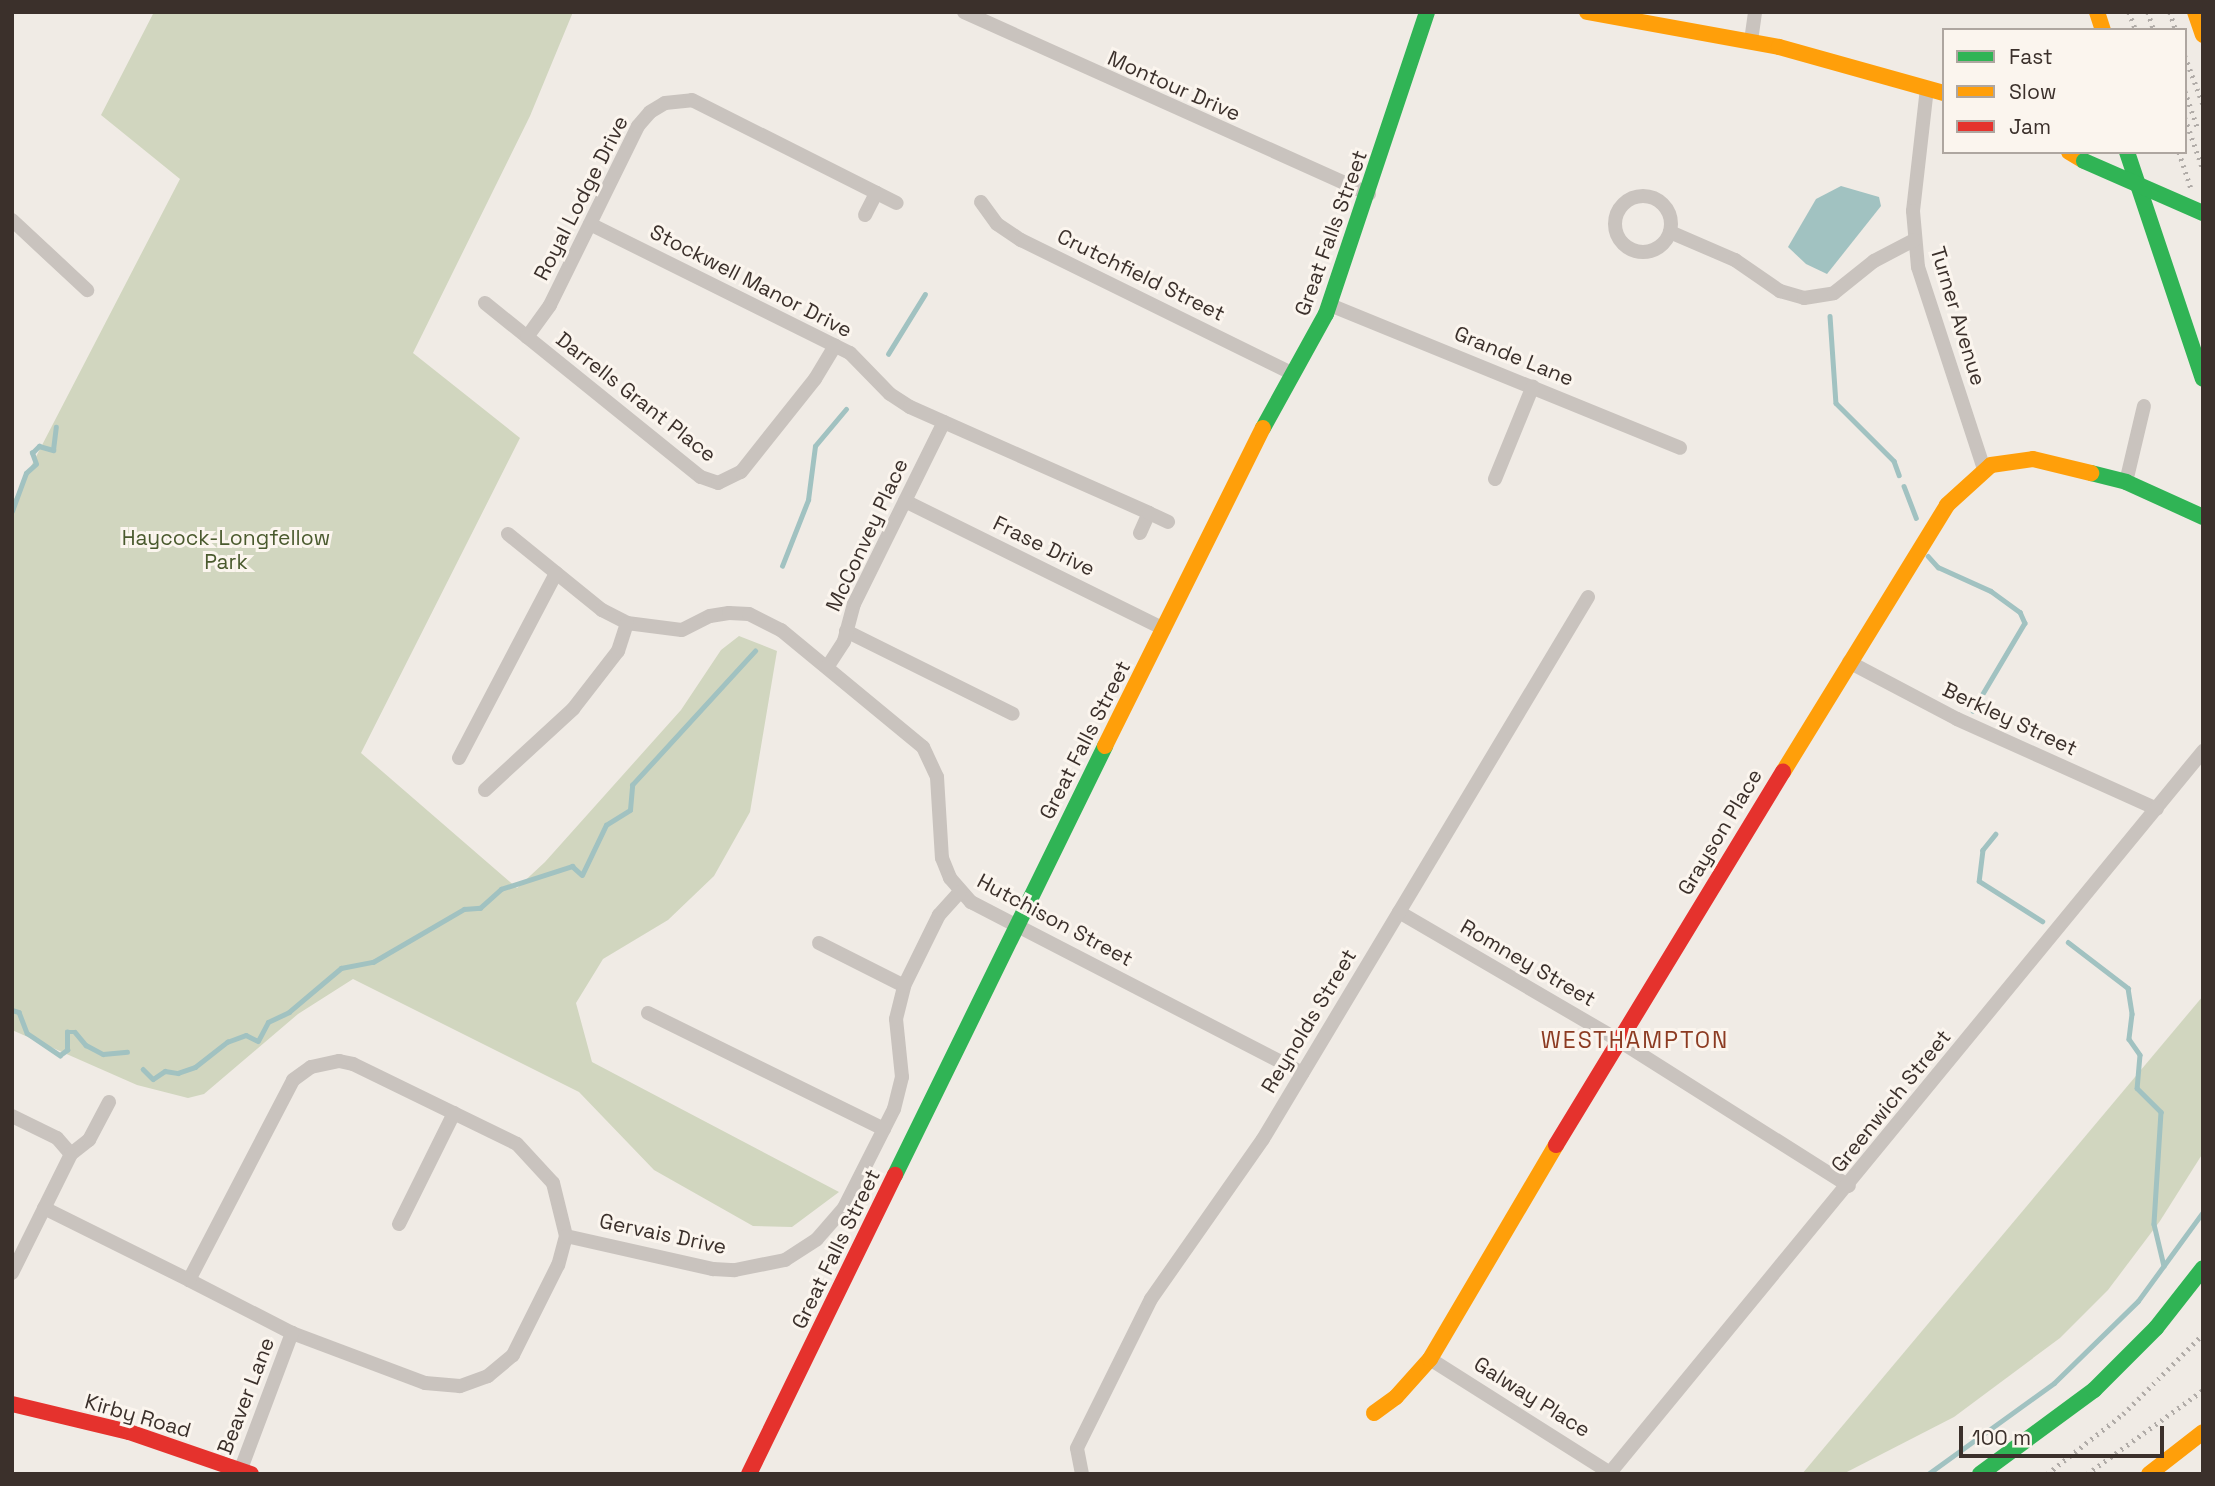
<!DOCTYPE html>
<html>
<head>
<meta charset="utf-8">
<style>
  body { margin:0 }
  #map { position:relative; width:2215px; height:1486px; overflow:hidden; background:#f0ebe5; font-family:"Space Grotesk",sans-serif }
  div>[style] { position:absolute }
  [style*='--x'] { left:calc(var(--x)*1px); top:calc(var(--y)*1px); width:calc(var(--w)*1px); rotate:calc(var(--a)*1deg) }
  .green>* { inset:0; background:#d1d6bf }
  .water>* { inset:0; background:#a1c2c1 }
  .stream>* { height:4.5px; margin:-2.25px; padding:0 2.25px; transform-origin:2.25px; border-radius:2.25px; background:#a1c2c1 }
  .street>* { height:14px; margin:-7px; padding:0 7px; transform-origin:7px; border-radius:7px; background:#c9c3be }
  .street>.ring { margin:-7px; padding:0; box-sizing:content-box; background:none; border:14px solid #c9c3be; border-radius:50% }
  .fast>* { height:16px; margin:-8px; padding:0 8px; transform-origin:8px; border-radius:8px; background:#30b455 }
  .slow>* { height:16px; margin:-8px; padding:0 8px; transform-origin:8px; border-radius:8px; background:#ff9f0a }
  .jam>* { height:16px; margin:-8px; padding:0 8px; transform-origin:8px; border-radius:8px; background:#e5322d }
  .rail>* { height:4.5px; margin-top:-2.25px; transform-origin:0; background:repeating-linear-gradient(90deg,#b1aca8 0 2px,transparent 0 7px) }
  .fast-bridge>* { height:16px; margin:-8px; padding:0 8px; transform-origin:8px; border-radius:8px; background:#30b455 }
  span { translate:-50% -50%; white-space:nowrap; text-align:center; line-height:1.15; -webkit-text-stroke:6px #fbf5ee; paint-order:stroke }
  .street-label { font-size:21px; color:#3b302b }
  .park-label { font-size:21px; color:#4a5a2e }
  .neighbourhood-label { font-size:23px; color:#8c3b22; letter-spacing:2px }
  .frame { position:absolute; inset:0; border:14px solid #3b302b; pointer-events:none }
  .legend { position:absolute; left:1942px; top:28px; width:245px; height:126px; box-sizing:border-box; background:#fbf5ee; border:2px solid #aea6a0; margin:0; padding:9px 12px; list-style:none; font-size:21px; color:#3b302b }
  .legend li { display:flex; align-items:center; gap:14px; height:35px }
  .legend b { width:35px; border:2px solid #aea6a0 }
  .scale { position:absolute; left:1959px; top:1426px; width:205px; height:32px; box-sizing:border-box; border:4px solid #3b302b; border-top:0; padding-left:9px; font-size:21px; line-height:24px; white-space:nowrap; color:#3b302b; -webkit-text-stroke:5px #fbf5ee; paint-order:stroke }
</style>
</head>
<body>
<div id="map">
  <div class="green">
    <i style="clip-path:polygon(154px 12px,573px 12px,530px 116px,413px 353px,520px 438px,361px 753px,517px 888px,545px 862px,681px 710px,721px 650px,739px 636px,777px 651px,750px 812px,714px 876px,668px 920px,603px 959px,576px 1003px,592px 1062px,839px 1192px,792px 1227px,753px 1226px,654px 1170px,579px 1092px,353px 979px,298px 1014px,204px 1094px,188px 1098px,137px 1085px,12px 1030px,12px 503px,180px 179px,101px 115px)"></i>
    <i style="clip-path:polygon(2203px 996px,2203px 1153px,2160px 1221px,2108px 1290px,2060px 1338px,1954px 1417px,1843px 1474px,1802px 1474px)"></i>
  </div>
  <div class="water">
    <i style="clip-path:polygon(1841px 186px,1879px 197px,1881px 206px,1827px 274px,1806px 264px,1788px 247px,1816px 199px)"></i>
  </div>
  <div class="stream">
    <i style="--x:1830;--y:316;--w:87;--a:86.1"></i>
    <i style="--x:1836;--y:403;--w:82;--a:45"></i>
    <i style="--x:1894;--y:461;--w:15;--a:70"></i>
    <i style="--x:888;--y:354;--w:70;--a:-58.3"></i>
    <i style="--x:1904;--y:486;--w:34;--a:69"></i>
    <i style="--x:12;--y:511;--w:40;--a:-69.8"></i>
    <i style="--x:26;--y:473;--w:13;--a:-42"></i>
    <i style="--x:36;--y:464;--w:12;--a:-110"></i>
    <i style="--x:32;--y:453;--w:10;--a:-45"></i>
    <i style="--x:39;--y:446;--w:15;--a:16"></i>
    <i style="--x:53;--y:450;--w:23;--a:-83"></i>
    <i style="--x:1928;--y:556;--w:15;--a:48"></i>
    <i style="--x:1938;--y:567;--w:58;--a:24.4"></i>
    <i style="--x:1991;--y:591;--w:36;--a:36"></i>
    <i style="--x:2020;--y:612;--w:12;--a:66"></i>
    <i style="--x:2025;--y:623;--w:102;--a:120.6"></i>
    <i style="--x:782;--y:566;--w:71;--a:-68.5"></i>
    <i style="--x:808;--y:500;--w:54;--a:-82.6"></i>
    <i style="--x:815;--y:446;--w:48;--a:-50"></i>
    <i style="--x:1996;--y:834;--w:21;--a:129"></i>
    <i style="--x:1983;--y:850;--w:31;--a:97"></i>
    <i style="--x:1979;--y:881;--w:75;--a:32.4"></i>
    <i style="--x:2068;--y:942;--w:76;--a:37.5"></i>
    <i style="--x:2128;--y:988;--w:26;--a:81"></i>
    <i style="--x:2132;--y:1014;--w:25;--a:97"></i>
    <i style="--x:2129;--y:1039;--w:19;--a:55"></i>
    <i style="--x:2140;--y:1055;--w:33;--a:95"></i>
    <i style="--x:2137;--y:1088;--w:34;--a:45"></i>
    <i style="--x:2161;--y:1112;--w:112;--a:93.6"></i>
    <i style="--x:2154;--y:1224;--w:43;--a:76.6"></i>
    <i style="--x:12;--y:1010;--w:7;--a:16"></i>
    <i style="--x:19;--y:1012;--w:22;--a:69"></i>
    <i style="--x:27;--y:1033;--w:40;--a:34"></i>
    <i style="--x:60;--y:1055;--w:9;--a:-36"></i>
    <i style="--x:67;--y:1050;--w:18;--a:-90"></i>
    <i style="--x:67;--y:1032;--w:8;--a:0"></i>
    <i style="--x:75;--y:1032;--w:17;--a:50"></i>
    <i style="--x:86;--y:1045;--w:19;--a:28"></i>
    <i style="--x:103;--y:1054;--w:24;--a:-5"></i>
    <i style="--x:143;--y:1069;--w:14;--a:45"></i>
    <i style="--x:153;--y:1079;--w:14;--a:-34"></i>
    <i style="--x:165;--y:1071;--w:13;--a:9"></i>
    <i style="--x:178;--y:1073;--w:18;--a:-19"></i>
    <i style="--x:195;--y:1067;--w:41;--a:-38"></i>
    <i style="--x:227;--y:1042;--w:20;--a:-20"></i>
    <i style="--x:246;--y:1035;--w:13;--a:27"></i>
    <i style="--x:258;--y:1041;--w:21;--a:-62"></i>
    <i style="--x:268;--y:1022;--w:23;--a:-25"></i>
    <i style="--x:289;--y:1012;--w:68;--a:-40.2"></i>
    <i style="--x:341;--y:968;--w:33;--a:-11"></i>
    <i style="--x:373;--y:962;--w:105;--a:-30.2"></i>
    <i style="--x:464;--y:909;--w:16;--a:-4"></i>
    <i style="--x:480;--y:908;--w:28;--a:-42"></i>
    <i style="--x:501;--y:889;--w:75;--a:-17.9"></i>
    <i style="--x:572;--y:866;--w:13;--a:42"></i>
    <i style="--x:582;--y:875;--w:55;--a:-64.4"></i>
    <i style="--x:606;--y:825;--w:28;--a:-32"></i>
    <i style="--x:630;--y:810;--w:25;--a:-85"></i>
    <i style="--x:632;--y:785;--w:182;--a:-47.5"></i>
    <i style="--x:1928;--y:1474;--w:155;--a:-35.8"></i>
    <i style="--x:2054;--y:1383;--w:117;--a:-44.3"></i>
    <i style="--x:2138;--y:1301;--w:110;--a:-53.9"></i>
  </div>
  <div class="street">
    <i style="--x:964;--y:12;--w:444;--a:24.2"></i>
    <i style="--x:1751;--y:41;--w:29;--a:-82"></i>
    <i style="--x:1927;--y:88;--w:124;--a:96.5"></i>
    <i style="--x:1913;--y:211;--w:56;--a:84.9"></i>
    <i style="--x:1918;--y:267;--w:213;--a:71.9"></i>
    <i class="ring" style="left:1615px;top:196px;width:42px;height:42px"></i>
    <i style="--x:981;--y:202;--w:27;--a:54"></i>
    <i style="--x:997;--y:224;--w:29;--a:34"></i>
    <i style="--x:1021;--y:240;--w:303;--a:26.2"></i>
    <i style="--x:865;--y:215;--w:25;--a:-63"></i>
    <i style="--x:12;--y:220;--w:103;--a:43"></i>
    <i style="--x:590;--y:224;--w:290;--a:26.4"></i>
    <i style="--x:850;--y:353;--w:57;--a:45.7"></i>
    <i style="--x:890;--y:394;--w:24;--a:33"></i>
    <i style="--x:910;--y:407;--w:261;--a:23.9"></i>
    <i style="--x:1670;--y:232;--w:71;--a:23.3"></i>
    <i style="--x:1735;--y:260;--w:55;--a:34.6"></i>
    <i style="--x:1780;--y:291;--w:25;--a:16"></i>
    <i style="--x:1804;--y:298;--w:30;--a:-9"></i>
    <i style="--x:1834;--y:293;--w:51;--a:-38.7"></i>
    <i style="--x:1874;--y:261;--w:45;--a:-27.7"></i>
    <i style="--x:485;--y:303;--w:277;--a:38.9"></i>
    <i style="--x:701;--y:477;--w:18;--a:19"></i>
    <i style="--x:718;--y:483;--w:25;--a:-26"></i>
    <i style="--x:741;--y:472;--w:119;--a:-51.5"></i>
    <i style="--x:815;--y:379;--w:39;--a:-59"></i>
    <i style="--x:1330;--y:305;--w:378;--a:22.2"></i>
    <i style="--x:527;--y:337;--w:39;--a:-54"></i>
    <i style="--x:550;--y:305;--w:199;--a:-63.8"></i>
    <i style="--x:638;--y:126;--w:18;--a:-49"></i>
    <i style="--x:650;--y:112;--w:17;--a:-31"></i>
    <i style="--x:665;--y:103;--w:27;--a:-6"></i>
    <i style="--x:692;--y:100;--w:229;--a:26.7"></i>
    <i style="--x:1495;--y:479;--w:100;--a:-67.8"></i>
    <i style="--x:2126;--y:482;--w:78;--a:-76.7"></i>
    <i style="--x:905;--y:501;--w:289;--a:26.3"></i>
    <i style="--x:1140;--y:533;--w:22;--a:-66"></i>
    <i style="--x:1149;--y:513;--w:21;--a:25"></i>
    <i style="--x:508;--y:534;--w:121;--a:39"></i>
    <i style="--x:602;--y:610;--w:28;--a:27"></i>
    <i style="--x:627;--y:623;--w:55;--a:7.3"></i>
    <i style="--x:682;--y:630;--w:31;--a:-27"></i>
    <i style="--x:710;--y:616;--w:19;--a:-9"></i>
    <i style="--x:729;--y:613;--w:20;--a:3"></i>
    <i style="--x:749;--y:614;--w:36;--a:27"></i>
    <i style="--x:781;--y:630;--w:184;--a:39.5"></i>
    <i style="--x:923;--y:747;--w:33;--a:65"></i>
    <i style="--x:937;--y:777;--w:81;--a:86.5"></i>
    <i style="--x:942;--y:858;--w:22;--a:68"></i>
    <i style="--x:950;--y:878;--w:32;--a:49"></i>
    <i style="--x:971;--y:902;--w:373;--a:27.3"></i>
    <i style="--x:846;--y:631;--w:186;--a:26.4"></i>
    <i style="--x:1849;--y:662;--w:122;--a:27.8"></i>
    <i style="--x:1957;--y:719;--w:219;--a:24.2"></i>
    <i style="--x:828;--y:666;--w:30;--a:-57"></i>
    <i style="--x:844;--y:641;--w:38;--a:-75"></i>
    <i style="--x:854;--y:604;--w:203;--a:-63.7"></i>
    <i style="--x:459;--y:758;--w:209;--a:-62.3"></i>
    <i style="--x:485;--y:790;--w:120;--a:-42.6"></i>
    <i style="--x:573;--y:709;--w:73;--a:-52.2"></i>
    <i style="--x:618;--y:651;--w:29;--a:-72"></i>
    <i style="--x:1399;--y:912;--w:254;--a:30.3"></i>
    <i style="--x:1618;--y:1040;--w:273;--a:32.3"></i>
    <i style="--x:819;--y:943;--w:95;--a:26.8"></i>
    <i style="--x:648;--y:1013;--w:263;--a:26.2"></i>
    <i style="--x:339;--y:1061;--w:14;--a:12"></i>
    <i style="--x:353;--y:1064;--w:182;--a:26"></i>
    <i style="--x:517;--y:1144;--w:53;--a:47.3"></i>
    <i style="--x:553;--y:1183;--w:55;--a:76.2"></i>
    <i style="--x:566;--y:1236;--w:30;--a:105"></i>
    <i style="--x:558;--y:1265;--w:101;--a:116.6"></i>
    <i style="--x:513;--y:1355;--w:33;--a:140"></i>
    <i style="--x:488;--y:1376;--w:30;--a:160"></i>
    <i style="--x:460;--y:1386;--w:35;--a:-175"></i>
    <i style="--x:425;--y:1383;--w:142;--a:-159.4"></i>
    <i style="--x:292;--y:1333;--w:116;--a:-152.8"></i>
    <i style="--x:189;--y:1280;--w:225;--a:-62.5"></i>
    <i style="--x:293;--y:1080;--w:22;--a:-36"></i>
    <i style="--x:311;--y:1067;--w:29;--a:-12"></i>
    <i style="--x:12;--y:1116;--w:50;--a:26.1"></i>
    <i style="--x:57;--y:1138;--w:21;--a:49"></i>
    <i style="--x:44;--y:1208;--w:162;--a:26.4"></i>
    <i style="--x:399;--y:1224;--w:124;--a:-63.6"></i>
    <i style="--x:566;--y:1236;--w:151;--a:12.7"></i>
    <i style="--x:713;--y:1269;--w:22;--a:3"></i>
    <i style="--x:735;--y:1270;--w:51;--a:-11.3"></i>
    <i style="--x:785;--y:1260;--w:38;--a:-33"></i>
    <i style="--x:817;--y:1239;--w:41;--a:-48.9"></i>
    <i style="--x:844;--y:1208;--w:111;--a:-63.2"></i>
    <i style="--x:894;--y:1109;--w:33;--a:-76"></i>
    <i style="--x:902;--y:1077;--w:58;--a:-95.9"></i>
    <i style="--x:896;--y:1019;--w:34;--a:-76"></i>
    <i style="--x:904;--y:986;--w:79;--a:-63.8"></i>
    <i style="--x:939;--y:915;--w:31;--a:-48"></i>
    <i style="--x:12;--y:1273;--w:133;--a:-63.6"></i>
    <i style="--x:71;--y:1154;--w:23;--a:-38"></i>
    <i style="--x:89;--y:1140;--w:43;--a:-62.2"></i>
    <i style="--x:1430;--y:1359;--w:213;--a:32.3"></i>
    <i style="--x:239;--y:1474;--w:151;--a:-69.4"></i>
    <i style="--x:1082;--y:1474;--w:26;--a:-101"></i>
    <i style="--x:1077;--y:1448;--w:166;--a:-63.6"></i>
    <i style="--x:1151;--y:1299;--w:195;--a:-55"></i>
    <i style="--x:1263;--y:1139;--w:632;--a:-59.05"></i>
    <i style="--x:1609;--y:1474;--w:936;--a:-50.59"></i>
  </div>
  <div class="fast">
    <i style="--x:2127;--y:152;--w:239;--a:71.5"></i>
    <i style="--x:1263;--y:428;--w:130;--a:-61.1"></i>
    <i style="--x:1326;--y:314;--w:318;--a:-71.5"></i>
    <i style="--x:2091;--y:473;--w:36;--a:14"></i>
    <i style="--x:2126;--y:482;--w:85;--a:24.4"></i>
    <i style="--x:895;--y:1175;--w:478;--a:-63.9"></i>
    <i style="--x:1980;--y:1474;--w:142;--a:-36.4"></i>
    <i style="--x:2094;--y:1390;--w:88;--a:-45"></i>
    <i style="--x:2156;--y:1328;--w:76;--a:-51.9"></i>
  </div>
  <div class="slow">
    <i style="--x:1587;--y:12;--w:195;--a:10.3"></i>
    <i style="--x:1779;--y:47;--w:171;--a:15.6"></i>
    <i style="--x:2097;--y:12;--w:19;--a:72"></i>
    <i style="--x:2195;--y:12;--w:24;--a:71"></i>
    <i style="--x:2069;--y:152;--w:17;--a:31"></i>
    <i style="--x:1105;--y:746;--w:355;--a:-63.6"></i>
    <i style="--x:1783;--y:772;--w:313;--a:-58.4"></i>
    <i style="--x:1947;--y:505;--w:59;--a:-42.3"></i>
    <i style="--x:1991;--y:465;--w:42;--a:-8.1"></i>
    <i style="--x:2033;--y:459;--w:60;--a:13.6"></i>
    <i style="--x:1374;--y:1413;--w:27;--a:-36"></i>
    <i style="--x:1396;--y:1397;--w:51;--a:-48.2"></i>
    <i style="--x:1430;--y:1359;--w:248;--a:-59.5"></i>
    <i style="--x:2149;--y:1474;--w:68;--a:-37.9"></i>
  </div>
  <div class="jam">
    <i style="--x:1556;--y:1145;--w:437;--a:-58.7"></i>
    <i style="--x:12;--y:1404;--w:120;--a:13.5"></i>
    <i style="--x:129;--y:1432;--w:129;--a:19"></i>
    <i style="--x:749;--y:1474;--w:333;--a:-64"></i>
  </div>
  <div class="rail">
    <i style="--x:2129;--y:12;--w:19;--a:69"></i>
    <i style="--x:2148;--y:12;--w:19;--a:72"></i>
    <i style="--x:2170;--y:12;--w:19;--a:72"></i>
    <i style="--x:2185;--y:56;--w:51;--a:69.4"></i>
    <i style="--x:2185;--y:91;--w:39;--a:71"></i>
    <i style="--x:2185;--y:118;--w:54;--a:70.6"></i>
    <i style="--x:2179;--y:152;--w:41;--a:71.6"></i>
    <i style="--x:2047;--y:1474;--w:97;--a:-38.3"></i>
    <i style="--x:2123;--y:1414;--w:113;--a:-45"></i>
    <i style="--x:2087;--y:1474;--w:143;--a:-35.9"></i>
  </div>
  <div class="fast-bridge">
    <i style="--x:2084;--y:161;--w:130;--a:23.6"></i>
  </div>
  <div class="street-label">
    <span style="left:1174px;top:86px;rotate:24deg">Montour Drive</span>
    <span style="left:581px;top:198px;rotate:-63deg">Royal Lodge Drive</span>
    <span style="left:1331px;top:233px;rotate:-70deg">Great Falls Street</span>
    <span style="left:1141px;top:275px;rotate:26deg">Crutchfield Street</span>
    <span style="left:751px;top:281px;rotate:27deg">Stockwell Manor Drive</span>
    <span style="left:1958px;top:316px;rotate:73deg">Turner Avenue</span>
    <span style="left:1514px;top:356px;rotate:22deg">Grande Lane</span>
    <span style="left:636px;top:397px;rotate:38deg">Darrells Grant Place</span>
    <span style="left:867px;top:535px;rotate:-65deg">McConvey Place</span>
    <span style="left:1044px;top:546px;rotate:26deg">Frase Drive</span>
    <span style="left:2010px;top:719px;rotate:25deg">Berkley Street</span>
    <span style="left:1085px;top:740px;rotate:-63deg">Great Falls Street</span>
    <span style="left:1720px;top:832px;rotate:-59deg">Grayson Place</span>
    <span style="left:1055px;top:920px;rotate:28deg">Hutchison Street</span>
    <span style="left:1528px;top:963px;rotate:30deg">Romney Street</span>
    <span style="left:1309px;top:1021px;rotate:-59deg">Reynolds Street</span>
    <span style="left:1891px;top:1101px;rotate:-51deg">Greenwich Street</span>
    <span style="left:663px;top:1234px;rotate:12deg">Gervais Drive</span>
    <span style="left:836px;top:1249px;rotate:-64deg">Great Falls Street</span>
    <span style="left:246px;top:1396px;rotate:-69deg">Beaver Lane</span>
    <span style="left:1532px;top:1397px;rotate:32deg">Galway Place</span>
    <span style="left:138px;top:1416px;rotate:16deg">Kirby Road</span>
  </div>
  <div class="park-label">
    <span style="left:226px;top:550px">Haycock-Longfellow<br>Park</span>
  </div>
  <div class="neighbourhood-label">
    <span style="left:1635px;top:1040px">WESTHAMPTON</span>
  </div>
  <div class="frame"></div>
  <ul class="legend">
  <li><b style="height:9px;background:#30b455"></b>Fast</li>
  <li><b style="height:9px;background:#ff9f0a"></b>Slow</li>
  <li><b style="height:9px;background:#e5322d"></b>Jam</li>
  </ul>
  <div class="scale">100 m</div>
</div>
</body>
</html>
